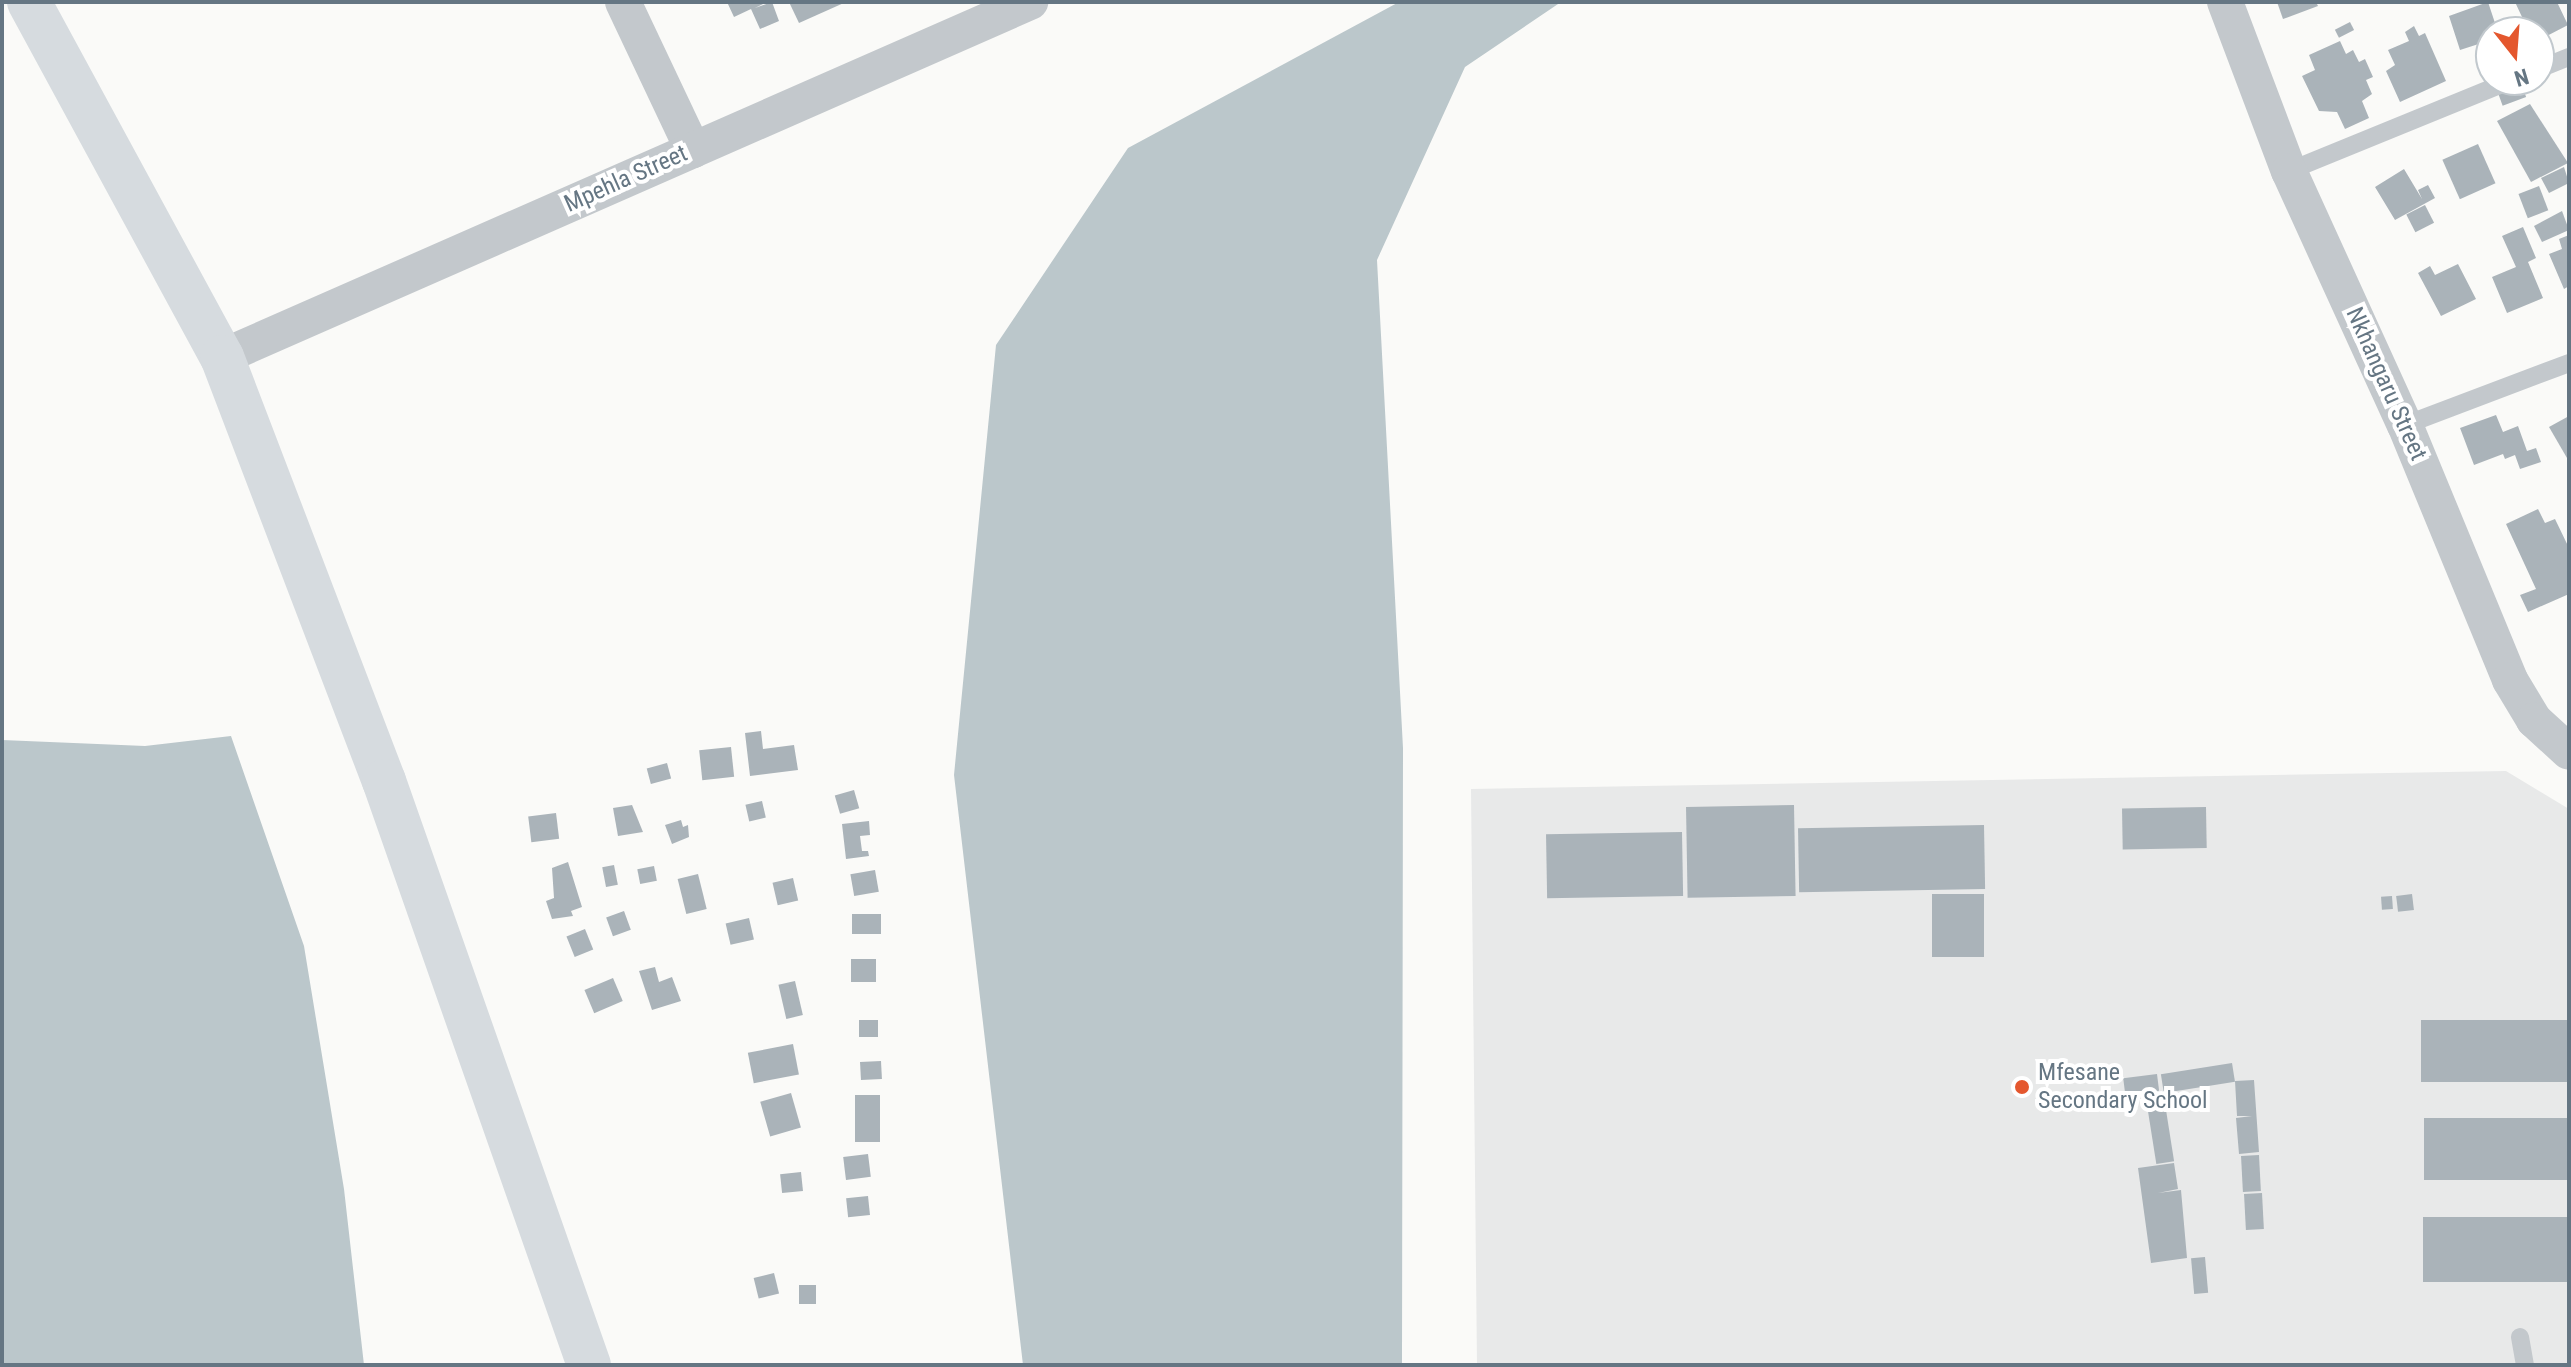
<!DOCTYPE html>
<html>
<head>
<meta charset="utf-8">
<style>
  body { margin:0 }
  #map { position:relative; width:2571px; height:1367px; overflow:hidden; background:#fafaf8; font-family:"Roboto Condensed",sans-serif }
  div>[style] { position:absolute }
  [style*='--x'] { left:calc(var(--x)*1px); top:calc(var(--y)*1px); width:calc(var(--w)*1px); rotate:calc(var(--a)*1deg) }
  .built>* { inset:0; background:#e8e9e9 }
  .water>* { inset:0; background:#bbc7cb }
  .building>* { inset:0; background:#aab3b9; transform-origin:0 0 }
  .service>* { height:18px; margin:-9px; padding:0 9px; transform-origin:9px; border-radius:9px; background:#c3c8cc }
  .minor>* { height:36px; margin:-18px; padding:0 18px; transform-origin:18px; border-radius:18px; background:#c3c8cc }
  .secondary>* { height:44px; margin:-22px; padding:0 22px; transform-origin:22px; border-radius:22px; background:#d6dbdf }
  .dots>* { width:22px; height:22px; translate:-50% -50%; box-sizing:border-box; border:4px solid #fff; border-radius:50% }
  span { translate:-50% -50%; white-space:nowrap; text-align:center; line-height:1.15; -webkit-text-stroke:8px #fff; paint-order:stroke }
  .street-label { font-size:24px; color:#657683 }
  .poi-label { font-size:24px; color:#657683 }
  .left { translate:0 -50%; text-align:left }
  .frame { position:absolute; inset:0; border:4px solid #657683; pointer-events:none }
  .north { position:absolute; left:2475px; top:16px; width:80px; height:80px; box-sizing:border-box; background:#fff; border:2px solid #c1c8cd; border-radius:50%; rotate:163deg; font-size:22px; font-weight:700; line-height:32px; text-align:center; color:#657683 }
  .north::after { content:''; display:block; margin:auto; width:28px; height:36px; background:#e4572e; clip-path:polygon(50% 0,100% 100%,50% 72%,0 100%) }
</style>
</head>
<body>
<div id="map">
  <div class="built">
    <i style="clip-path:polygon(2506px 771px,2569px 809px,2569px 1365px,1477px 1365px,1471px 789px)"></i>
  </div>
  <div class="water">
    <i style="clip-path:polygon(1399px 2px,1561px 2px,1465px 67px,1377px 260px,1403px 748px,1402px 1365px,1023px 1365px,954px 775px,996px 345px,1128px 148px)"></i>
    <i style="clip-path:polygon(231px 736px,304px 946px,344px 1189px,364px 1365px,2px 1365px,2px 740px,145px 746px)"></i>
  </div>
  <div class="building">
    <i style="clip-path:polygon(727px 2px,767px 2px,755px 8px,772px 2px,779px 21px,760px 29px,751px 9px,734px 17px)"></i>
    <i style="clip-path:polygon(789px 2px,846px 2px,799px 23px)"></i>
    <i style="clip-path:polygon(2277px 2px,2316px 2px,2318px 6px,2283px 19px)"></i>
    <i style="clip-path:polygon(2488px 2px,2498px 32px,2491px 32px,2491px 40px,2460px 50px,2449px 16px)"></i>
    <i style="clip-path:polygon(2515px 2px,2557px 2px,2568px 25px,2539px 40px,2539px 32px,2529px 32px)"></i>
    <i style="left:2350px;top:22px;width:9px;height:17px;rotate:63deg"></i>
    <i style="clip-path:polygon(2414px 26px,2419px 36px,2425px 33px,2446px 81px,2400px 102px,2386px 71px,2395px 65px,2388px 50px,2409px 41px,2405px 32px)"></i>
    <i style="clip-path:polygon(2340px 41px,2346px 54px,2353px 50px,2359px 62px,2365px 59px,2373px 77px,2366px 80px,2372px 94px,2362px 101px,2369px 118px,2345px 129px,2337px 112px,2319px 111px,2302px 76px,2315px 70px,2309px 55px)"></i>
    <i style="left:2521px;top:83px;width:15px;height:25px;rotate:70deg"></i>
    <i style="clip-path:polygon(2530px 104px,2568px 163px,2531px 182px,2497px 121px)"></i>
    <i style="left:2478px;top:144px;width:43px;height:39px;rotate:66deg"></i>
    <i style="clip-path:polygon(2564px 167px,2569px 183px,2549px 193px,2541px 178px)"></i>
    <i style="clip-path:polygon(2404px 169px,2422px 199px,2418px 190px,2428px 185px,2435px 198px,2395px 220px,2375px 187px)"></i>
    <i style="left:2539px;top:186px;width:26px;height:22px;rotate:69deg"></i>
    <i style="left:2425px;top:205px;width:20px;height:21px;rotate:63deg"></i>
    <i style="clip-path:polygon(2562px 211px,2569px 230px,2542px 242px,2534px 226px)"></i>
    <i style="clip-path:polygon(2523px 227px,2536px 258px,2528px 262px,2543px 298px,2507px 313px,2492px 277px,2516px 267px,2502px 236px)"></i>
    <i style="clip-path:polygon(2569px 235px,2569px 286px,2564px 289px,2549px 254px,2562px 249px,2559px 239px)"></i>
    <i style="clip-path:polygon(2458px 264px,2476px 299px,2441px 316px,2418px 273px,2430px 266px,2435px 275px)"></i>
    <i style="clip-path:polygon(2496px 415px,2503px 432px,2518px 426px,2527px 451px,2536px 448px,2541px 462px,2520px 469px,2515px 455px,2505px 459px,2503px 454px,2474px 465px,2460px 428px)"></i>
    <i style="clip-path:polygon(2569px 416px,2569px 457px,2567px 458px,2549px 427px)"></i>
    <i style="clip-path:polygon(2538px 509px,2545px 523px,2555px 519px,2569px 548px,2569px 594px,2528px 612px,2520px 595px,2536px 589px,2506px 524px)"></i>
    <i style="clip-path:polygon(761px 731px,763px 749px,794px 745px,798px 770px,750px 776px,745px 733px)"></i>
    <i style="left:731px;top:747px;width:30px;height:32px;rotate:84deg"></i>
    <i style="left:667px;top:763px;width:16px;height:21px;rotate:75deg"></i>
    <i style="left:854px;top:790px;width:19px;height:20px;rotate:74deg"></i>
    <i style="left:762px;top:801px;width:17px;height:17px;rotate:77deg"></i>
    <i style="clip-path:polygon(632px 805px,643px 832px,618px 836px,613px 808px)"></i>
    <i style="left:1794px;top:805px;width:91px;height:108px;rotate:89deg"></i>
    <i style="left:2206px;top:807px;width:41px;height:84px;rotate:89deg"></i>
    <i style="left:556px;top:813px;width:26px;height:28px;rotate:83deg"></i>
    <i style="clip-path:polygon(681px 820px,683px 827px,688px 825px,689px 837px,672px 844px,665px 825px)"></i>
    <i style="clip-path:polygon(869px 821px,870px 835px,860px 836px,862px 851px,868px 851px,869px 856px,846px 859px,842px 824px)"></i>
    <i style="left:1984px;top:825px;width:64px;height:186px;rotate:89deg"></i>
    <i style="left:1682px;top:832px;width:64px;height:136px;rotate:89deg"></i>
    <i style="clip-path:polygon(568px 862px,582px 907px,571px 911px,573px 916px,552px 919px,546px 901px,554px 898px,552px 868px)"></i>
    <i style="left:614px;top:865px;width:20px;height:12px;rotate:79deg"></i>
    <i style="left:654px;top:866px;width:15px;height:17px;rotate:79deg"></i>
    <i style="left:875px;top:870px;width:22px;height:25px;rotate:80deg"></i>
    <i style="left:698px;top:874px;width:36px;height:21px;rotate:76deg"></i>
    <i style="left:793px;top:878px;width:23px;height:21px;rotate:77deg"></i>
    <i style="left:1932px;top:894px;width:52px;height:63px"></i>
    <i style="left:2412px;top:894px;width:16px;height:16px;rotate:83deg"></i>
    <i style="left:2392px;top:896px;width:13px;height:11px;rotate:86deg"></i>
    <i style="left:624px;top:911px;width:20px;height:19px;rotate:70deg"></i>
    <i style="left:881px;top:914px;width:20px;height:29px;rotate:90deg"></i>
    <i style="left:749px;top:918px;width:22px;height:24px;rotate:77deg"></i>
    <i style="left:585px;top:929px;width:22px;height:20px;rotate:68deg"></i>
    <i style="left:876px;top:959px;width:23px;height:25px;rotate:90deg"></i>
    <i style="clip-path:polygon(655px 967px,659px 982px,672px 977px,681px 1001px,652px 1010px,639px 971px)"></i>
    <i style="left:613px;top:978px;width:25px;height:31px;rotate:67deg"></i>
    <i style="left:795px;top:981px;width:35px;height:17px;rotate:77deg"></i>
    <i style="left:859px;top:1020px;width:19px;height:17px"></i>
    <i style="left:2569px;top:1020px;width:62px;height:148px;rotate:90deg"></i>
    <i style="left:793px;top:1044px;width:31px;height:46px;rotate:79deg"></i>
    <i style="left:881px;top:1061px;width:18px;height:21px;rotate:87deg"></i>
    <i style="left:2232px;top:1063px;width:19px;height:72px;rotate:81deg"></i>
    <i style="left:2157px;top:1074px;width:17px;height:34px;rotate:83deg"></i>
    <i style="clip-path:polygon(2254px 1080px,2259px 1152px,2239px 1154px,2236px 1118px,2252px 1116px,2237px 1116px,2235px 1081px)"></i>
    <i style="left:2163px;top:1091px;width:71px;height:18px;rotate:81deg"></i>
    <i style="left:791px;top:1093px;width:36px;height:32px;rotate:74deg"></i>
    <i style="left:855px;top:1095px;width:25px;height:47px"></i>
    <i style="left:2569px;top:1118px;width:62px;height:145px;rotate:90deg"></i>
    <i style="left:868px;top:1154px;width:23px;height:25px;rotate:83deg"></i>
    <i style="left:2259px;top:1155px;width:36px;height:18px;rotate:87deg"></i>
    <i style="clip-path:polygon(2174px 1163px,2178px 1189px,2158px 1193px,2181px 1190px,2187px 1258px,2151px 1263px,2138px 1168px)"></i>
    <i style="left:801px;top:1172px;width:19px;height:21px;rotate:84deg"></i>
    <i style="left:2262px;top:1193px;width:36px;height:18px;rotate:87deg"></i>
    <i style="left:868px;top:1196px;width:19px;height:22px;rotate:84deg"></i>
    <i style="left:2569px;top:1217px;width:65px;height:146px;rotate:90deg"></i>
    <i style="left:2205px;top:1257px;width:36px;height:14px;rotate:85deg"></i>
    <i style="left:774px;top:1273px;width:21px;height:21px;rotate:76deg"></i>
    <i style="left:799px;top:1285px;width:17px;height:19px"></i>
  </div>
  <div class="service">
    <i style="--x:2539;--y:69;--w:32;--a:-22"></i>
    <i style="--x:2289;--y:171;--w:241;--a:-22.2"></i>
    <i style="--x:2405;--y:425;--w:175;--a:-20.7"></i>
    <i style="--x:2520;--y:1337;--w:28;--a:80"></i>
  </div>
  <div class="minor">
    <i style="--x:623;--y:2;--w:164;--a:64.7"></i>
    <i style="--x:2225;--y:2;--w:181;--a:69.3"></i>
    <i style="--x:2289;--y:171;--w:279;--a:65.5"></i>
    <i style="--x:2405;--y:425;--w:276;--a:67.6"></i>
    <i style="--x:2510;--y:680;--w:47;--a:59"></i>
    <i style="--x:2534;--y:720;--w:47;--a:42.4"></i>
    <i style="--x:222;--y:357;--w:883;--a:-23.72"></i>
  </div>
  <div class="secondary">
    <i style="--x:29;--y:2;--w:404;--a:61.5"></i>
    <i style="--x:222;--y:357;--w:454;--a:69.1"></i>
    <i style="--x:384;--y:781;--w:619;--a:70.66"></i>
  </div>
  <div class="dots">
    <i style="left:2022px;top:1087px;background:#e4572e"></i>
  </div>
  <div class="street-label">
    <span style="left:626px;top:179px;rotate:-24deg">Mpehla Street</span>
    <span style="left:2386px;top:384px;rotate:66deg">Nkhangaru Street</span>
  </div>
  <div class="poi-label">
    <span class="left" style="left:2038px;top:1087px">Mfesane<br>Secondary School</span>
  </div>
  <div class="frame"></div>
  <div class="north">N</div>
</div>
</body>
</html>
